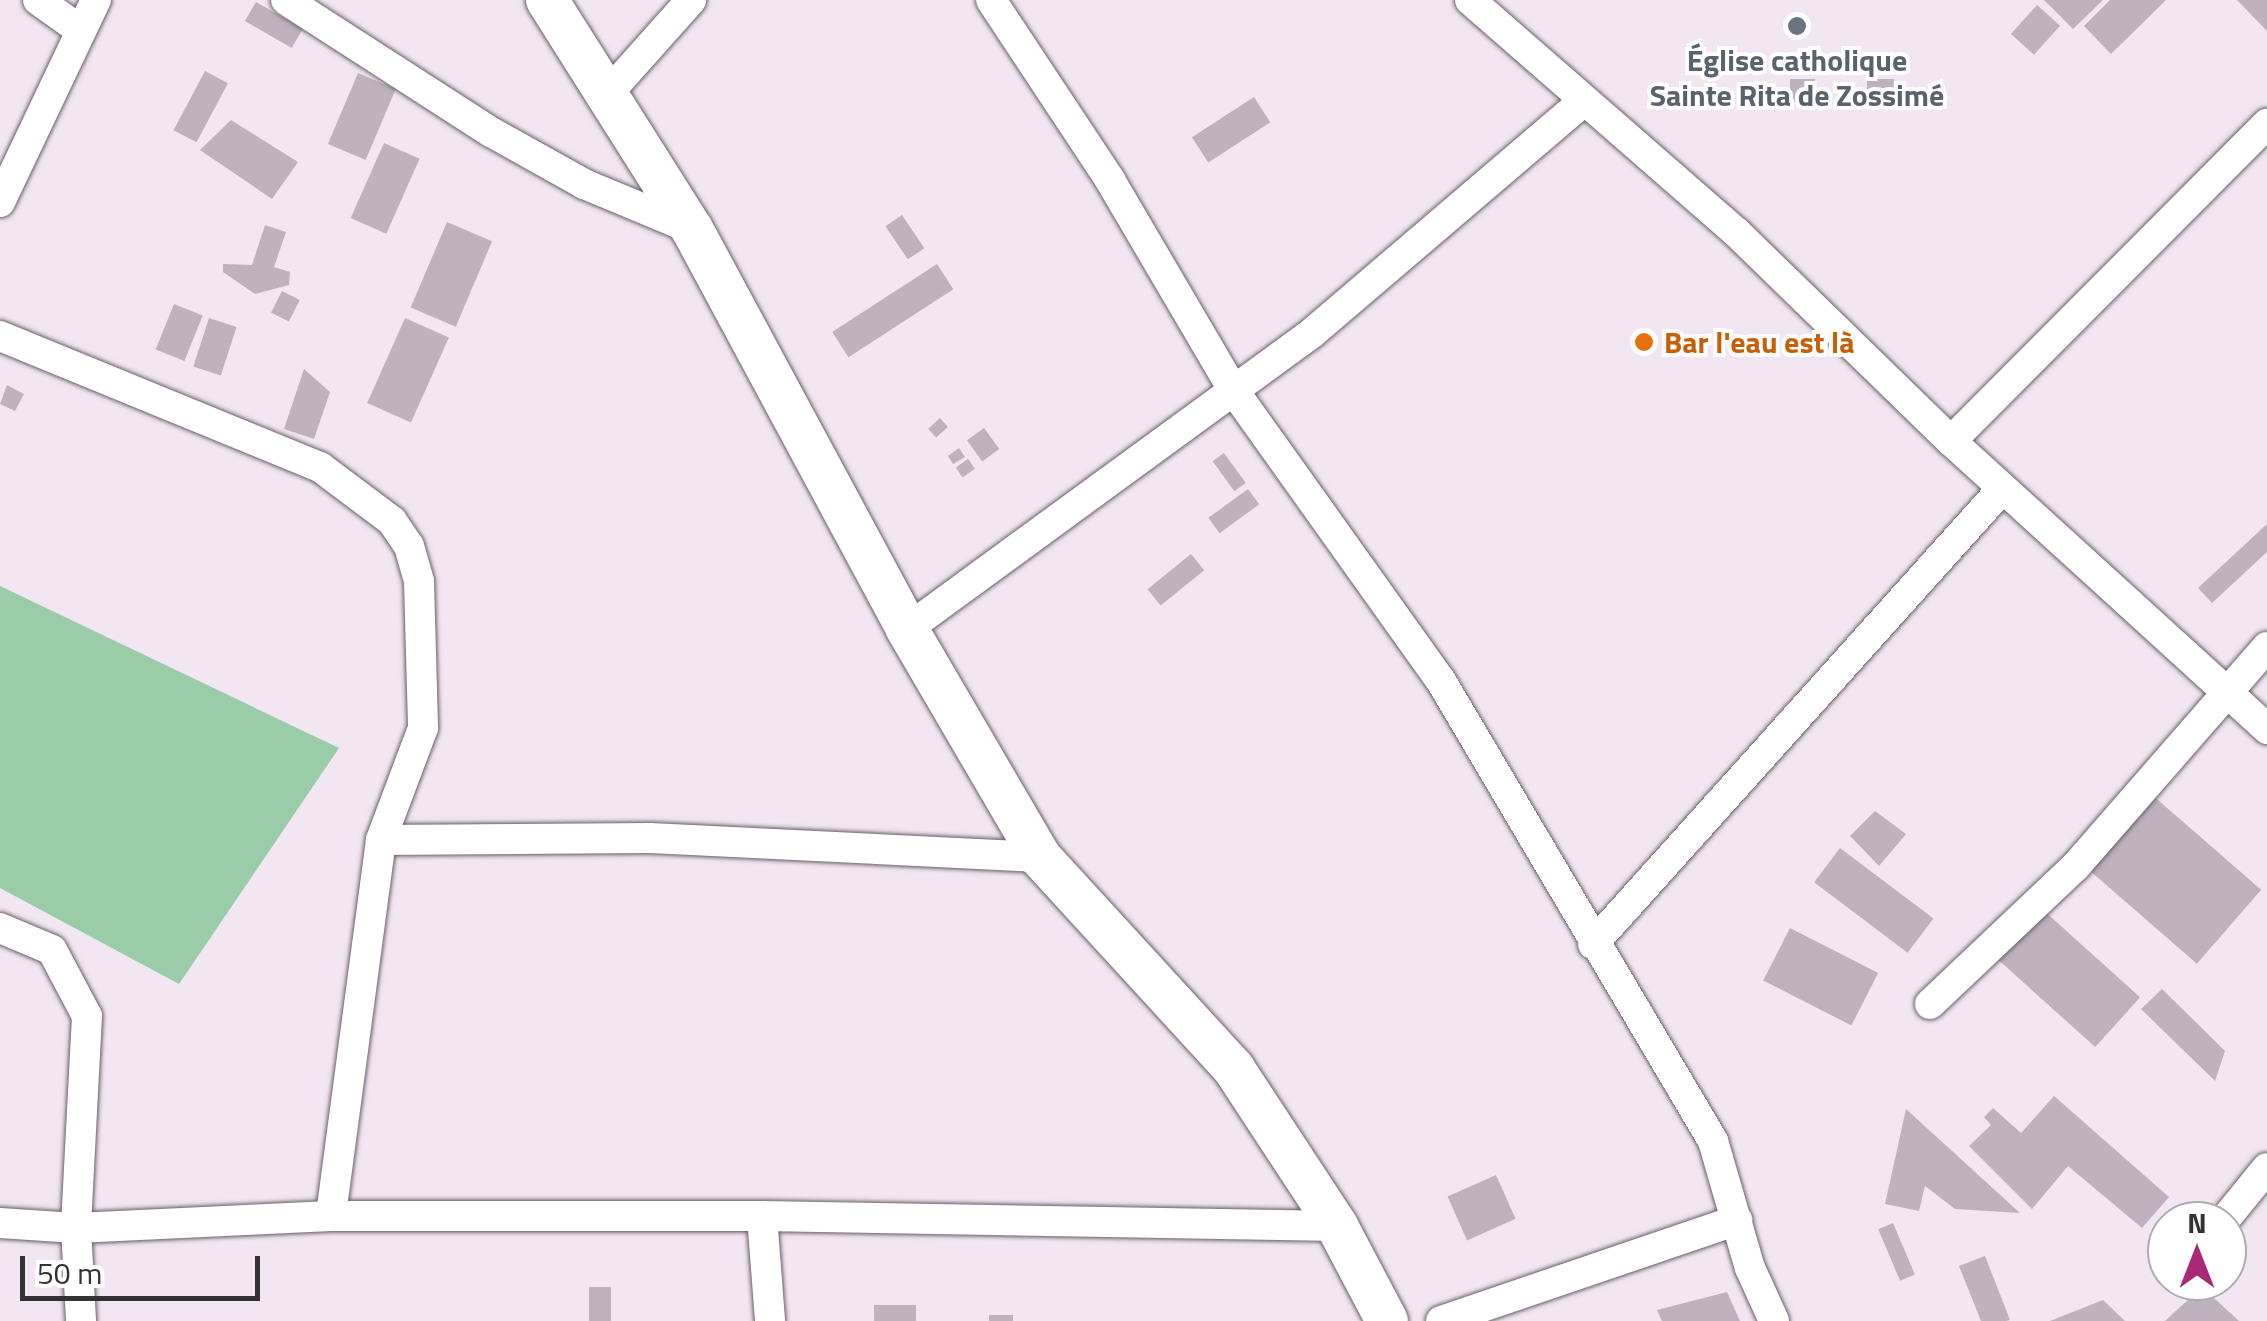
<!DOCTYPE html>
<html>
<head>
<meta charset="utf-8">
<style>
  body { margin:0 }
  #map { position:relative; width:2267px; height:1321px; overflow:hidden; background:#f1e6f1; font-family:"Titillium Web",sans-serif }
  div>[style] { position:absolute }
  [style*='--x'] { left:calc(var(--x)*1px); top:calc(var(--y)*1px); width:calc(var(--w)*1px); rotate:calc(var(--a)*1deg) }
  .green>* { inset:0; background:#99cca7 }
  .building>* { inset:0; background:#bdb2bd; transform-origin:0 0 }
  .roads { filter:drop-shadow(0 0 2px #695f69) drop-shadow(0 0 2px #695f69) }
  .street>* { height:30px; margin:-15px; padding:0 15px; transform-origin:15px; border-radius:15px; background:#fff }
  .secondary>* { height:42px; margin:-21px; padding:0 21px; transform-origin:21px; border-radius:21px; background:#fff }
  .dots>* { width:28px; height:28px; translate:-50% -50%; box-sizing:border-box; border:5px solid #fff; border-radius:50% }
  span { translate:-50% -50%; white-space:nowrap; text-align:center; line-height:1.15; -webkit-text-stroke:8px #fff; paint-order:stroke }
  .worship-label { font-size:30px; color:#5b616d; font-weight:700 }
  .food-label { font-size:30px; color:#c56008; font-weight:700 }
  .left { translate:0 -50%; text-align:left }
  .north { position:absolute; left:2147px; top:1201px; width:100px; height:100px; box-sizing:border-box; background:#fff; border:2px solid #aeacae; border-radius:50%; rotate:0deg; font-size:28px; font-weight:700; line-height:40px; text-align:center; color:#343034 }
  .north::after { content:''; display:block; margin:auto; width:35px; height:45px; background:#a92976; clip-path:polygon(50% 0,100% 100%,50% 72%,0 100%) }
  .scale { position:absolute; left:20px; top:1256px; width:240px; height:45px; box-sizing:border-box; border:5px solid #343034; border-top:0; padding-left:12px; font-size:30px; line-height:35px; white-space:nowrap; color:#343034; -webkit-text-stroke:8px #fff; paint-order:stroke }
</style>
</head>
<body>
<div id="map">
  <div class="green">
    <i style="clip-path:polygon(0 586px,339px 748px,179px 984px,0 888px)"></i>
  </div>
  <div class="building">
    <i style="clip-path:polygon(2044px 0,2103px 0,2073px 29px)"></i>
    <i style="clip-path:polygon(2110px 0,2166px 0,2111px 54px,2084px 26px)"></i>
    <i style="clip-path:polygon(2237px 0,2267px 0,2267px 31px)"></i>
    <i style="left:256px;top:2px;width:54px;height:22px;rotate:30deg"></i>
    <i style="left:2037px;top:5px;width:31px;height:39px;rotate:42deg"></i>
    <i style="left:205px;top:71px;width:26px;height:67px;rotate:28deg"></i>
    <i style="left:358px;top:73px;width:41px;height:77px;rotate:23deg"></i>
    <i style="left:1790px;top:79px;width:25px;height:23px"></i>
    <i style="left:1867px;top:79px;width:27px;height:27px"></i>
    <i style="left:1254px;top:97px;width:30px;height:74px;rotate:57deg"></i>
    <i style="clip-path:polygon(231px 120px,298px 162px,272px 199px,200px 150px)"></i>
    <i style="left:384px;top:143px;width:39px;height:82px;rotate:24deg"></i>
    <i style="left:902px;top:215px;width:40px;height:20px;rotate:56deg"></i>
    <i style="left:447px;top:222px;width:49px;height:93px;rotate:23deg"></i>
    <i style="clip-path:polygon(265px 225px,286px 232px,274px 267px,290px 272px,289px 285px,255px 294px,223px 272px,223px 264px,252px 265px)"></i>
    <i style="left:937px;top:264px;width:30px;height:125px;rotate:57deg"></i>
    <i style="left:282px;top:291px;width:20px;height:24px;rotate:27deg"></i>
    <i style="left:174px;top:304px;width:31px;height:49px;rotate:22deg"></i>
    <i style="left:209px;top:318px;width:29px;height:51px;rotate:18deg"></i>
    <i style="left:405px;top:318px;width:48px;height:93px;rotate:24deg"></i>
    <i style="clip-path:polygon(304px 369px,330px 392px,314px 439px,284px 429px)"></i>
    <i style="clip-path:polygon(7px 385px,24px 394px,15px 411px,0 404px)"></i>
    <i style="left:940px;top:418px;width:12px;height:16px;rotate:48deg"></i>
    <i style="left:984px;top:428px;width:26px;height:21px;rotate:54deg"></i>
    <i style="clip-path:polygon(959px 448px,965px 457px,953px 464px,948px 456px)"></i>
    <i style="left:1224px;top:453px;width:37px;height:14px;rotate:54deg"></i>
    <i style="left:968px;top:459px;width:12px;height:15px;rotate:55deg"></i>
    <i style="left:1248px;top:489px;width:19px;height:49px;rotate:54deg"></i>
    <i style="clip-path:polygon(2267px 524px,2267px 552px,2212px 603px,2198px 588px)"></i>
    <i style="left:1191px;top:554px;width:21px;height:56px;rotate:51deg"></i>
    <i style="left:2151px;top:794px;width:146px;height:98px;rotate:41deg"></i>
    <i style="clip-path:polygon(1875px 811px,1906px 834px,1879px 866px,1850px 836px)"></i>
    <i style="left:1840px;top:848px;width:117px;height:43px;rotate:37deg"></i>
    <i style="left:2042px;top:909px;width:132px;height:67px;rotate:42deg"></i>
    <i style="left:1790px;top:928px;width:99px;height:59px;rotate:27deg"></i>
    <i style="clip-path:polygon(2162px 989px,2225px 1051px,2215px 1081px,2141px 1009px)"></i>
    <i style="clip-path:polygon(2054px 1096px,2169px 1197px,2142px 1228px,2068px 1166px,2032px 1209px,1969px 1146px,1991px 1125px,1984px 1117px,1993px 1108px,2021px 1133px)"></i>
    <i style="clip-path:polygon(1906px 1109px,2020px 1213px,1955px 1209px,1925px 1186px,1919px 1211px,1885px 1204px)"></i>
    <i style="left:1496px;top:1175px;width:48px;height:53px;rotate:66deg"></i>
    <i style="left:1893px;top:1223px;width:56px;height:16px;rotate:67deg"></i>
    <i style="clip-path:polygon(1985px 1256px,2010px 1320px,2006px 1321px,1981px 1321px,1959px 1266px)"></i>
    <i style="left:589px;top:1287px;width:22px;height:34px"></i>
    <i style="clip-path:polygon(2202px 1287px,2239px 1321px,2165px 1321px)"></i>
    <i style="clip-path:polygon(1727px 1292px,1740px 1321px,1662px 1321px,1657px 1310px)"></i>
    <i style="clip-path:polygon(2103px 1300px,2125px 1321px,2050px 1321px)"></i>
    <i style="left:874px;top:1305px;width:42px;height:16px"></i>
    <i style="left:989px;top:1315px;width:24px;height:6px"></i>
  </div>
  <div class="roads">
    <div class="street">
      <i style="--x:38;--y:0;--w:50;--a:35.3"></i>
      <i style="--x:286;--y:0;--w:244;--a:32.8"></i>
      <i style="--x:491;--y:132;--w:107;--a:29.2"></i>
      <i style="--x:584;--y:184;--w:117;--a:22.6"></i>
      <i style="--x:991;--y:0;--w:216;--a:56.5"></i>
      <i style="--x:1110;--y:180;--w:245;--a:59.6"></i>
      <i style="--x:1234;--y:391;--w:356;--a:54.5"></i>
      <i style="--x:1441;--y:681;--w:534;--a:59.4"></i>
      <i style="--x:1713;--y:1141;--w:132;--a:73.8"></i>
      <i style="--x:1750;--y:1268;--w:58;--a:65.6"></i>
      <i style="--x:1470;--y:0;--w:354;--a:41.1"></i>
      <i style="--x:1737;--y:233;--w:298;--a:44.2"></i>
      <i style="--x:1951;--y:441;--w:428;--a:42.3"></i>
      <i style="--x:610;--y:91;--w:122;--a:-48.3"></i>
      <i style="--x:0;--y:202;--w:224;--a:-64.6"></i>
      <i style="--x:0;--y:336;--w:346;--a:22.3"></i>
      <i style="--x:320;--y:467;--w:90;--a:36.9"></i>
      <i style="--x:392;--y:521;--w:30;--a:56"></i>
      <i style="--x:409;--y:546;--w:37;--a:74"></i>
      <i style="--x:419;--y:582;--w:146;--a:88.4"></i>
      <i style="--x:423;--y:728;--w:120;--a:110.6"></i>
      <i style="--x:381;--y:840;--w:379;--a:97.6"></i>
      <i style="--x:1951;--y:441;--w:448;--a:-45.1"></i>
      <i style="--x:907;--y:629;--w:502;--a:-36.16"></i>
      <i style="--x:1312;--y:333;--w:358;--a:-40.5"></i>
      <i style="--x:381;--y:840;--w:269;--a:-0.4"></i>
      <i style="--x:650;--y:838;--w:390;--a:2.8"></i>
      <i style="--x:0;--y:928;--w:56;--a:22.9"></i>
      <i style="--x:52;--y:950;--w:75;--a:62.1"></i>
      <i style="--x:87;--y:1016;--w:212;--a:93"></i>
      <i style="--x:76;--y:1228;--w:93;--a:86.9"></i>
      <i style="--x:1593;--y:944;--w:612;--a:-48.05"></i>
      <i style="--x:1930;--y:1004;--w:199;--a:-43.4"></i>
      <i style="--x:2075;--y:867;--w:292;--a:-48.9"></i>
      <i style="--x:762;--y:1216;--w:105;--a:85.6"></i>
      <i style="--x:2227;--y:1217;--w:63;--a:-50.8"></i>
      <i style="--x:0;--y:1223;--w:76;--a:3.8"></i>
      <i style="--x:76;--y:1228;--w:255;--a:-2.7"></i>
      <i style="--x:331;--y:1216;--w:431;--a:0"></i>
      <i style="--x:762;--y:1216;--w:575;--a:1"></i>
      <i style="--x:1441;--y:1321;--w:313;--a:-18.8"></i>
    </div>
    <div class="secondary">
      <i style="--x:547;--y:0;--w:271;--a:57.7"></i>
      <i style="--x:692;--y:229;--w:454;--a:61.7"></i>
      <i style="--x:907;--y:629;--w:264;--a:59.7"></i>
      <i style="--x:1040;--y:857;--w:287;--a:47.5"></i>
      <i style="--x:1234;--y:1069;--w:188;--a:56.7"></i>
      <i style="--x:1337;--y:1226;--w:107;--a:62.2"></i>
    </div>
  </div>
  <div class="dots">
    <i style="left:1797px;top:26px;background:#6b7280"></i>
    <i style="left:1644px;top:342px;background:#e8710a"></i>
  </div>
  <div class="worship-label">
    <span style="left:1797px;top:77px">Église catholique<br>Sainte Rita de Zossimé</span>
  </div>
  <div class="food-label">
    <span class="left" style="left:1664px;top:342px">Bar l'eau est là</span>
  </div>
  <div class="north">N</div>
  <div class="scale">50 m</div>
</div>
</body>
</html>
